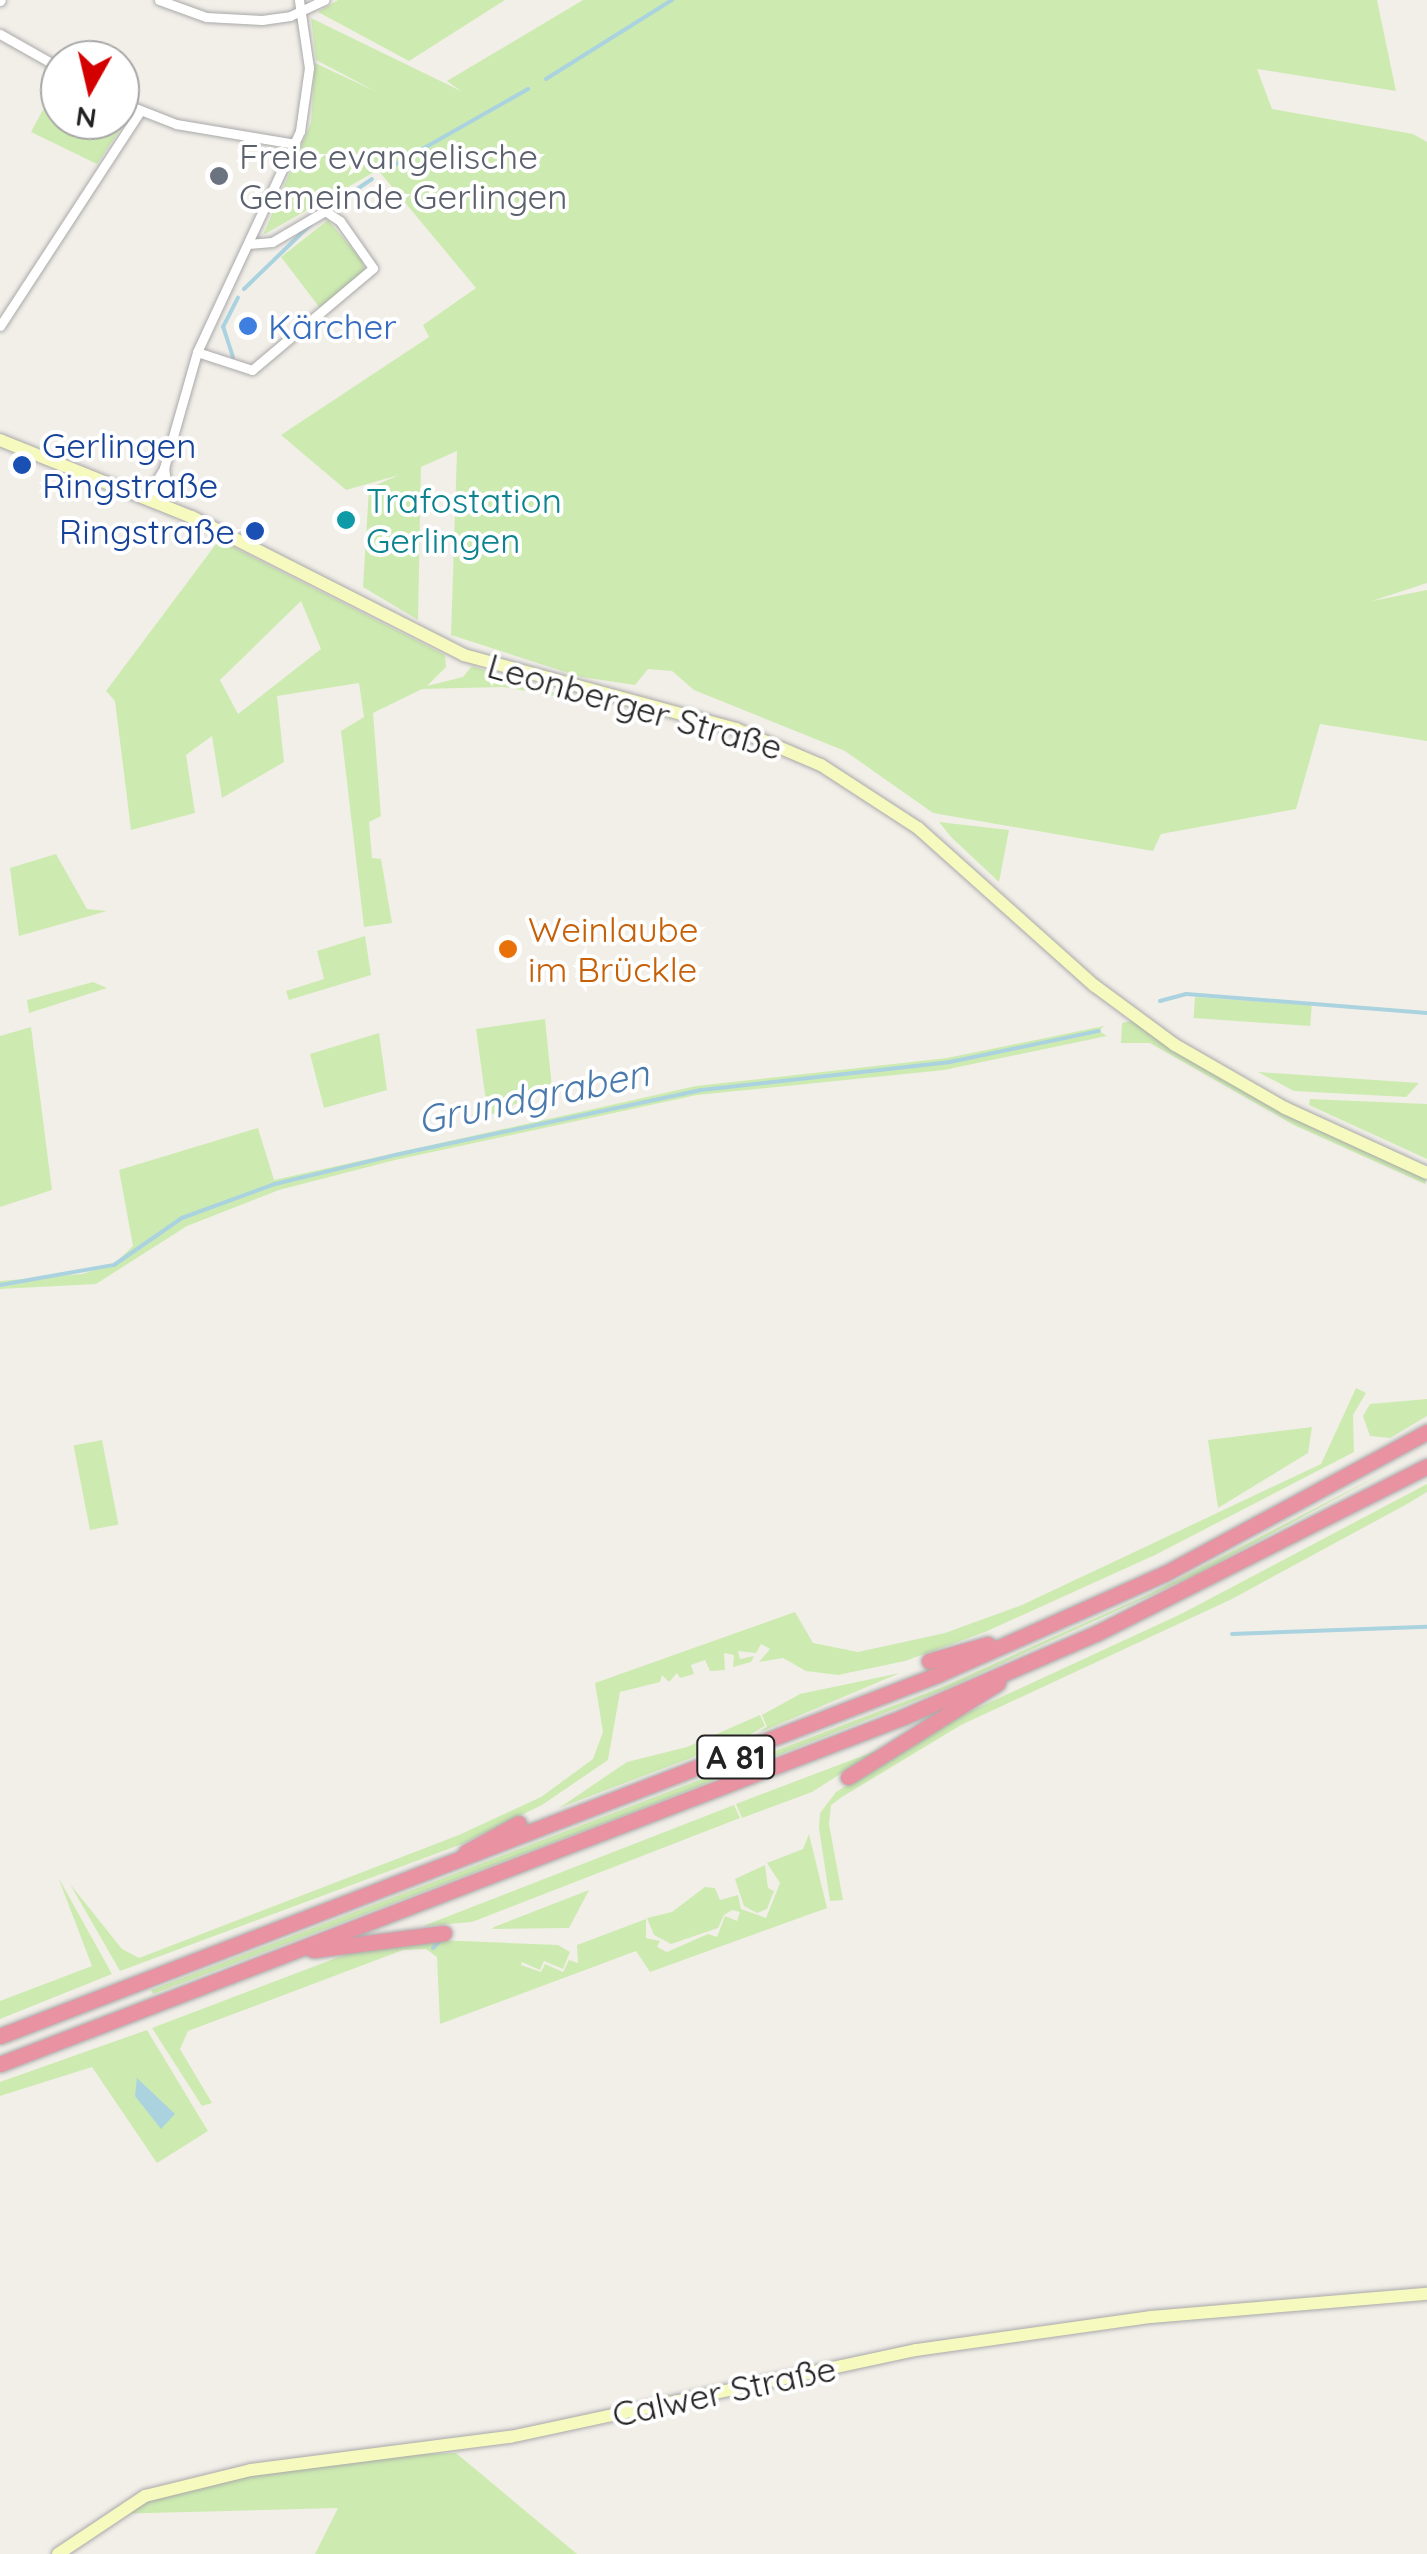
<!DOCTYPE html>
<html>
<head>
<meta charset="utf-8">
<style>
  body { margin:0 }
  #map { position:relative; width:1427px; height:2554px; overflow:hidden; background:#f2efe9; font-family:Quicksand,sans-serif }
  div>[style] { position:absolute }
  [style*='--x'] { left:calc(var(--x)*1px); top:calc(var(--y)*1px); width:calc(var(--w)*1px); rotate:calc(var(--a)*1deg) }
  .grass>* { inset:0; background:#cdebb0; transform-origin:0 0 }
  .water>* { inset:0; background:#aad3df }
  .stream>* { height:4px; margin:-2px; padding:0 2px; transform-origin:2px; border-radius:2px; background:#aad3df }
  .roads { filter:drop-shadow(0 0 2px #a9a9a9) drop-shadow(0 0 2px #a9a9a9) }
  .street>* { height:9px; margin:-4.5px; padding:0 4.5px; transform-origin:4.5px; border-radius:4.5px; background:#fff }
  .secondary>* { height:12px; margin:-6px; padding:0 6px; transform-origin:6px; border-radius:6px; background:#f7fabf }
  .highway>* { height:15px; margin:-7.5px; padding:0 7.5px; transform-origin:7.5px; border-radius:7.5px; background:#e892a2 }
  .dots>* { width:28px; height:28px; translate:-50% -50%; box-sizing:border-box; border:5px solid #fff; border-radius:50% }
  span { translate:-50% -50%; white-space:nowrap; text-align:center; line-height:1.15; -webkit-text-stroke:8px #fff; paint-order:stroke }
  .shield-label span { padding:2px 8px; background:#fff; border:2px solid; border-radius:8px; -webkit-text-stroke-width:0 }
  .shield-label { font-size:32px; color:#222; font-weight:700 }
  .worship-label { font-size:35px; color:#5b616d }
  .left { translate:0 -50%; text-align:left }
  .shop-label { font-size:35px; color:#366cbe }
  .transit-label { font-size:35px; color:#164399 }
  .right { translate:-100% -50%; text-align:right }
  .culture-label { font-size:35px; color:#0d838f }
  .street-label { font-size:35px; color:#222 }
  .food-label { font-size:35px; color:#c56008 }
  .water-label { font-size:38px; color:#4a7aab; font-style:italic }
  .north { position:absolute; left:40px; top:40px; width:100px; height:100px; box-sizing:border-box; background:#fff; border:2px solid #a7a7a7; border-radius:50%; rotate:188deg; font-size:28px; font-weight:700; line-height:40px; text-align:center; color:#222 }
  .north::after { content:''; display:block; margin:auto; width:35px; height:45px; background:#d40000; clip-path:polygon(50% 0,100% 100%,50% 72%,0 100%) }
</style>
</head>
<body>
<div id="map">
  <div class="grass">
    <i style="clip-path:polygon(338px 0,505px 0,409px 61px,318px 12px)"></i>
    <i style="clip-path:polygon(583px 0,1377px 0,1396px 91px,1257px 69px,1272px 109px,1413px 134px,1427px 142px,1427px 583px,1372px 601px,1427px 590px,1427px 741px,1320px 724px,1296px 809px,1161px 834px,1153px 851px,933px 813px,845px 751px,694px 690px,672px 671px,648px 669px,635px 685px,581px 677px,451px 635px,457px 451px,421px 467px,418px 620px,363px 587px,369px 488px,399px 475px,346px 490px,281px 435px,429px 337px,423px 325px,476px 288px,378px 170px,263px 235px,311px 123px,315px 63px,377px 92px,316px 60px,311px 18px,461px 91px,447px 81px)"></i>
    <i style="clip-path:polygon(60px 78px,60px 120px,116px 120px,119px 131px,97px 164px,31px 132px)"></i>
    <i style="clip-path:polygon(328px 220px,362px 260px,365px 274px,320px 308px,281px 257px)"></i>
    <i style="clip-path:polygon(evenodd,219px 540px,445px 655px,446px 667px,427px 686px,463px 677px,472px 666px,578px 700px,503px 687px,422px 689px,373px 713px,381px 816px,369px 822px,372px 858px,381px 859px,392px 923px,364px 927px,341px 731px,364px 717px,359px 683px,277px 696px,284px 762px,222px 798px,212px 736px,186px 755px,195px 813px,131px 830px,115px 701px,106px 691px,219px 540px,301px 601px,321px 649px,238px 714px,220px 680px,301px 601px)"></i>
    <i style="clip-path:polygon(939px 822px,1009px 830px,999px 882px,952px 838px)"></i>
    <i style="clip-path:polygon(56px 854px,87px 909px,107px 911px,19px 936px,10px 868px)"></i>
    <i style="clip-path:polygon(365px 936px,371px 975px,289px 1000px,286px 991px,324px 979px,317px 951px)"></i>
    <i style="clip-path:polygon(93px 982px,107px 988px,29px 1013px,27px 1000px)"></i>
    <i style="left:1195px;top:997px;width:117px;height:21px;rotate:4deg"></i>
    <i style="clip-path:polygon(545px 1019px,552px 1088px,488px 1116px,476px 1029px)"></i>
    <i style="clip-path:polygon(1132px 1021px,1216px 1076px,1427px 1177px,1425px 1184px,1294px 1125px,1150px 1043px,1121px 1043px,1122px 1023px)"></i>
    <i style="clip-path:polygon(1104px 1026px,1099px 1031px,1107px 1036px,944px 1070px,697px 1095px,395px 1160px,279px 1190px,187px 1226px,96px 1284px,0 1289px,0 1281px,82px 1274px,114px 1264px,133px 1246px,119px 1170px,258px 1128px,274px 1180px,696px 1086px,947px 1058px)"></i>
    <i style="clip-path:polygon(31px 1027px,52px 1190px,0 1207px,0 1036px)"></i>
    <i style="clip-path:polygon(379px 1033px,387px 1090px,324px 1108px,310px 1054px)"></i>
    <i style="clip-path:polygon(1258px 1072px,1419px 1083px,1406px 1097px,1294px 1091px)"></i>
    <i style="clip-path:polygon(1310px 1099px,1427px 1104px,1427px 1159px,1309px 1105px)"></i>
    <i style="clip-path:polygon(1356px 1388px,1366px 1393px,1353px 1415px,1354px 1452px,1155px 1555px,985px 1632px,905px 1661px,838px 1675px,806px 1671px,783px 1658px,759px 1662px,770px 1649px,761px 1644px,756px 1653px,738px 1651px,740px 1659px,754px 1656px,751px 1662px,733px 1667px,734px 1655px,724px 1653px,725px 1670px,710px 1671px,705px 1660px,691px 1665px,694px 1674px,680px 1678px,677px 1673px,669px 1682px,662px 1675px,660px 1682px,620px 1692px,608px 1760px,542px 1805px,462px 1844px,120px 1971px,70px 1884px,122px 1949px,139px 1958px,459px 1835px,541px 1797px,593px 1759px,603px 1732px,595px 1683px,795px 1612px,813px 1643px,858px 1652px,945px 1633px,1022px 1605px,1321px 1464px)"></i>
    <i style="clip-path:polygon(1427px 1399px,1427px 1416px,1390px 1438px,1370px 1436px,1363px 1416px,1370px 1404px)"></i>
    <i style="clip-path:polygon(1312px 1427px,1308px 1453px,1218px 1508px,1208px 1440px)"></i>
    <i style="left:102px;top:1440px;width:86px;height:29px;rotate:79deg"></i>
    <i style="clip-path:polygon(1391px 1469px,1197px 1574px,948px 1688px,628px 1814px,153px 1994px,151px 1990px,942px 1687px,1147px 1595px)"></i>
    <i style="clip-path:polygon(1427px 1484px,1427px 1492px,1407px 1504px,1232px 1599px,961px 1725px,842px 1797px,831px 1805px,829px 1824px,843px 1900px,830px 1901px,819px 1828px,820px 1813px,836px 1792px,956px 1718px,1181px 1614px)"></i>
    <i style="clip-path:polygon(900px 1673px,765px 1730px,759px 1731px,767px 1727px,762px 1715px,800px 1694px)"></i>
    <i style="clip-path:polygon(760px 1715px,765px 1726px,746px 1737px,559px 1808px,627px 1762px,687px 1747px)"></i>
    <i style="clip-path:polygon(878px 1750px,812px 1792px,742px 1818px,736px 1804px)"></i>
    <i style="clip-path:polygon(734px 1805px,740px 1818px,472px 1922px,423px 1926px)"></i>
    <i style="clip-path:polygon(809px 1834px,827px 1908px,650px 1972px,636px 1951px,440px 2024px,437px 1957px,426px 1949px,403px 1950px,188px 2031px,180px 2049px,212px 2103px,202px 2106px,152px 2028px,352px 1952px,438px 1940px,558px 1945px,570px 1952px,563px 1969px,544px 1961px,540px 1970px,522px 1962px,521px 1965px,541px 1972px,545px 1964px,563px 1972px,569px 1960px,578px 1963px,577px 1945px,646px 1919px,646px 1938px,660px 1941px,657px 1947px,667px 1952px,708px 1934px,717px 1937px,725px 1916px,737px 1921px,740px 1912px,732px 1910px,724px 1915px,718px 1928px,671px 1944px,654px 1935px,647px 1918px,672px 1912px,705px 1887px,715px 1888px,720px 1900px,738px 1895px,741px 1909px,766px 1918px,780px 1883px,767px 1863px,803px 1849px)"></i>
    <i style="clip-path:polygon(765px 1865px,768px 1888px,774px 1891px,767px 1909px,757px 1913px,744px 1906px,735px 1879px)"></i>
    <i style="clip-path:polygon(58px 1877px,112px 1974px,0 2019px,0 2001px,92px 1966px)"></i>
    <i style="clip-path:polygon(589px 1890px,569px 1928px,492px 1929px,494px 1927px)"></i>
    <i style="clip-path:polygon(147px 2030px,208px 2131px,157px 2163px,92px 2067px,0 2096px,0 2082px)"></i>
    <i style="clip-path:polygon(456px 2453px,577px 2554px,315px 2554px,338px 2508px,111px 2514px,184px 2484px,366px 2456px)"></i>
  </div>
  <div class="water">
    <i style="clip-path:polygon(137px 2078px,175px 2114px,161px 2129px,135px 2096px)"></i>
  </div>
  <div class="stream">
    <i style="--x:546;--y:79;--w:149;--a:-32.1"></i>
    <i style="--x:389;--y:168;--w:160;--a:-29.6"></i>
    <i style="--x:338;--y:202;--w:41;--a:-34.1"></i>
    <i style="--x:244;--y:289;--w:93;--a:-44.1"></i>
    <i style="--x:233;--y:357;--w:32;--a:-108"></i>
    <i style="--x:223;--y:327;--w:33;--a:-63"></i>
    <i style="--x:1160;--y:1001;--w:27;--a:-15"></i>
    <i style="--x:1186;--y:994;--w:242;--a:4.5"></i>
    <i style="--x:0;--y:1285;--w:116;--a:-10"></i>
    <i style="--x:114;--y:1265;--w:83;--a:-34.7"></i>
    <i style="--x:182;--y:1218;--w:99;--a:-20.1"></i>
    <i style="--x:275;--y:1184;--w:123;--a:-13.6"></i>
    <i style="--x:395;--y:1155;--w:313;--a:-12"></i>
    <i style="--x:701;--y:1090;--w:251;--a:-6.4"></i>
    <i style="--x:950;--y:1062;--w:152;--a:-11.8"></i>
    <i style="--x:1232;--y:1634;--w:195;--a:-2.1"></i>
    <i style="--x:433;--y:1948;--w:8;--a:-45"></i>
  </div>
  <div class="roads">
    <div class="street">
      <i style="--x:159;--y:0;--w:50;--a:19.9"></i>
      <i style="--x:206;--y:17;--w:56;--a:3.1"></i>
      <i style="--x:262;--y:20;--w:28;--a:-8"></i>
      <i style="--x:290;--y:16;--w:38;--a:-25"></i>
      <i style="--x:0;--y:1;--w:1;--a:-45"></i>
      <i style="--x:0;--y:34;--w:69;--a:29.5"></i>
      <i style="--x:120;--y:102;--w:60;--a:21.4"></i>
      <i style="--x:176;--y:124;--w:121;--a:9.5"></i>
      <i style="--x:0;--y:326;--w:254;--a:-56.9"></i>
      <i style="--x:197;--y:352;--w:58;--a:18.1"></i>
      <i style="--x:252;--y:370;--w:158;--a:-40.1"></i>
      <i style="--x:373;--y:268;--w:57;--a:-125.1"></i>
      <i style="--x:340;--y:221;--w:18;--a:-146"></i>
      <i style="--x:325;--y:211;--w:61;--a:149.7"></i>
      <i style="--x:272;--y:242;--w:21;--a:175"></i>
      <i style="--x:155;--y:502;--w:13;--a:-108"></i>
      <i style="--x:151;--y:490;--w:26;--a:-59"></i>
      <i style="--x:164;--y:468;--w:121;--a:-74.1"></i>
      <i style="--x:197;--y:352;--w:244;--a:-65"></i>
      <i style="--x:300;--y:131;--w:64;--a:-81.9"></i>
      <i style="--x:309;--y:68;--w:69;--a:-98.4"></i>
      <i style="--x:155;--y:502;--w:18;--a:-47"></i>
      <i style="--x:167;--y:489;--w:21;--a:-98"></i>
    </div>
    <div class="secondary">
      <i style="--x:0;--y:440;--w:207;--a:21.9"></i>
      <i style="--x:192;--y:517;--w:305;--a:26.9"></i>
      <i style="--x:464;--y:655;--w:282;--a:15.2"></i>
      <i style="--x:736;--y:729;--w:92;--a:23"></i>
      <i style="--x:821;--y:765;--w:116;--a:33"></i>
      <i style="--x:918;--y:828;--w:237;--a:41.8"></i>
      <i style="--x:1095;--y:986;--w:99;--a:36.4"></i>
      <i style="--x:1175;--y:1045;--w:127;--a:29.8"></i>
      <i style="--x:1285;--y:1108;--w:156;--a:24.6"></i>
      <i style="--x:58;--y:2554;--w:105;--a:-33.7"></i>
      <i style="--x:145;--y:2496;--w:109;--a:-13.8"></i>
      <i style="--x:251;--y:2470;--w:261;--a:-7.3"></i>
      <i style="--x:510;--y:2437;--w:415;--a:-12.1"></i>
      <i style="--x:916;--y:2350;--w:237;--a:-8"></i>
      <i style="--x:1151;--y:2317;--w:277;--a:-4.8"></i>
    </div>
    <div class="highway">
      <i style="--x:929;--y:1661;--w:61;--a:-16.1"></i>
      <i style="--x:848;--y:1777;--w:177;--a:-32.1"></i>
      <i style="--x:466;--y:1852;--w:60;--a:-28.7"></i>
      <i style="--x:313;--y:1950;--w:132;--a:-7.4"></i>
      <i style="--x:0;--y:2036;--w:1006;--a:-21.08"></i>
      <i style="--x:939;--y:1674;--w:248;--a:-24"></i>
      <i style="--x:1166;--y:1573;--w:297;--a:-28.4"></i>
      <i style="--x:0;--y:2064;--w:967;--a:-21.02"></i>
      <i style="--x:903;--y:1717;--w:211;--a:-23.4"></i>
      <i style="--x:1097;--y:1633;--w:370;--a:-26.8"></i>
    </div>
  </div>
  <div class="dots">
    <i style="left:219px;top:176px;background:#6b7280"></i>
    <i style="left:248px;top:326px;background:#3f7fe0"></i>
    <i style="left:22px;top:465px;background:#1a4fb4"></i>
    <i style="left:346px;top:520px;background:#0f9aa8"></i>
    <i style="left:255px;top:531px;background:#1a4fb4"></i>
    <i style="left:508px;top:949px;background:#e8710a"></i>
  </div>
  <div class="shield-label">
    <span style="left:736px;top:1757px">A 81</span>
  </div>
  <div class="worship-label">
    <span class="left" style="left:239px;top:176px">Freie evangelische<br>Gemeinde Gerlingen</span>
  </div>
  <div class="shop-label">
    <span class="left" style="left:268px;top:326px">Kärcher</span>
  </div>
  <div class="transit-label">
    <span class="left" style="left:42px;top:465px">Gerlingen<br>Ringstraße</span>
    <span class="right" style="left:235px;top:531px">Ringstraße</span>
  </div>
  <div class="culture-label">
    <span class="left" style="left:366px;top:520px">Trafostation<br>Gerlingen</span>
  </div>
  <div class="street-label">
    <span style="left:635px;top:706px;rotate:16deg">Leonberger Straße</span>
    <span style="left:724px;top:2391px;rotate:-12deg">Calwer Straße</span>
  </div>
  <div class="food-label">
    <span class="left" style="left:528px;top:949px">Weinlaube<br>im Brückle</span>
  </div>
  <div class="water-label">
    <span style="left:533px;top:1097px;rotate:-12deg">Grundgraben</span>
  </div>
  <div class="north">N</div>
</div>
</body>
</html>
